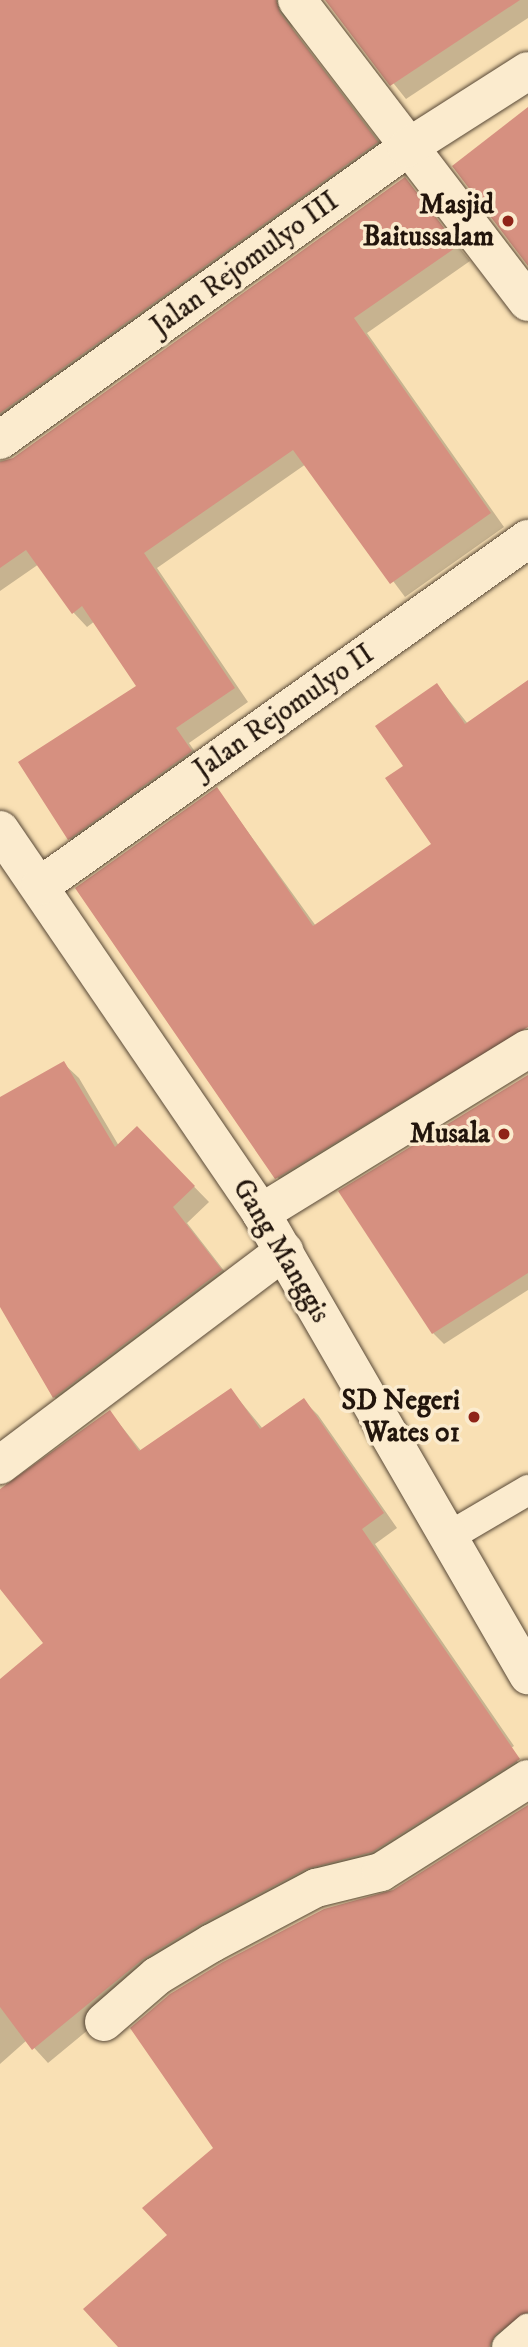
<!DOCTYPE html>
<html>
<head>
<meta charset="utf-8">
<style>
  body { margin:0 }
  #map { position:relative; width:528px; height:2347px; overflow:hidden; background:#f9e0b4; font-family:"IM FELL DW Pica",serif }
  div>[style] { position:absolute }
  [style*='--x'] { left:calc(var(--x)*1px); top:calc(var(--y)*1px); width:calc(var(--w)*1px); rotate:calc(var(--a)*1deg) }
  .shadow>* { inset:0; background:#0003 }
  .building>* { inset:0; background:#d69080 }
  .roads { filter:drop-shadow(0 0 2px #584836) drop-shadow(0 0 2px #584836) }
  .service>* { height:30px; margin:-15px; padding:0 15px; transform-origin:15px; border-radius:15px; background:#fbebce }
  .minor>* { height:38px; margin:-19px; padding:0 19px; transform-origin:19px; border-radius:19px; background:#fbebce }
  .dots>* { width:19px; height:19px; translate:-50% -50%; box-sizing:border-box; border:4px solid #fbebce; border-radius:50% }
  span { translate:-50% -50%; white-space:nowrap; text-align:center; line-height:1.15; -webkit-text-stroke:7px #fbebce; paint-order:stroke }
  .poi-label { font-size:28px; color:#22150c; font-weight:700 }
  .right { translate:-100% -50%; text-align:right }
  .street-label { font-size:28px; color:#22150c }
</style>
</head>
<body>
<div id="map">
  <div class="shadow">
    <i style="clip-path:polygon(13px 0,296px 0,289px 17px,293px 29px,391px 157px,0 438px,0 9px)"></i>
    <i style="clip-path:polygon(327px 0,528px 0,528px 18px,406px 99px)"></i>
    <i style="clip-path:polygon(404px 179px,470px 261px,367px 333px,504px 527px,405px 597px,306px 464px,157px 568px,248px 702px,189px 743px,205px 766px,83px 852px,69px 838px,138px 687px,95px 621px,87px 627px,73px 612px,39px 564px,0 591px,0 461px,13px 459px)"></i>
    <i style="clip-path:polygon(528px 682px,528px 1021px,505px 1037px,516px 1054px,292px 1192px,277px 1177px,217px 789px,316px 926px,434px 845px,406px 767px,437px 685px,468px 724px)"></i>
    <i style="clip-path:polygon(63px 1063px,79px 1078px,119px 1146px,137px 1128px,209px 1202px,187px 1223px,236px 1286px,70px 1412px,54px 1397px,0 1303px,0 1100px)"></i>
    <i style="clip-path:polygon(528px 1081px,528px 1290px,444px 1344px,433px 1333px)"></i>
    <i style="clip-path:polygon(231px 1390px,263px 1429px,304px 1401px,318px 1415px,397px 1528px,375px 1544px,514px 1746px,508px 1750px,528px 1775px,157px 1973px,48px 2063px,27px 2040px,0 2064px,0 1681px,46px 1643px,0 1586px,0 1491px,110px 1412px,142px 1452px)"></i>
    <i style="clip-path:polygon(528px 1806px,528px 2340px,517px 2347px,120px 2347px,169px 2235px,215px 2148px,393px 1892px)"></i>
  </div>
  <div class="building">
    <i style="clip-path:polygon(0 0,276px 0,280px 13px,378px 142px,0 413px)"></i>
    <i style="clip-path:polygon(325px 0,520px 0,390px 86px)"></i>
    <i style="clip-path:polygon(528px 107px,528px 266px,452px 166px)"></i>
    <i style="clip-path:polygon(405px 177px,458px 246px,354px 318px,491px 513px,390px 584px,293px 450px,144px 553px,235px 688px,176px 728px,192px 751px,68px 840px,18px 762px,136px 686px,82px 606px,72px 614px,26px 550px,0 568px,0 462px,13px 458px)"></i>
    <i style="clip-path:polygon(528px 680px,528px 1027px,275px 1179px,75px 888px,217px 787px,313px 926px,431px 844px,385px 778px,403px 766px,375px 726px,437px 683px,465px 724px)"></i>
    <i style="clip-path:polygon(64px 1061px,115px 1147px,137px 1126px,195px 1186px,173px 1207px,222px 1270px,53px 1398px,0 1307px,0 1097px)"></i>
    <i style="clip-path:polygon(528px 1075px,528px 1273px,432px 1334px,338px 1191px)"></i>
    <i style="clip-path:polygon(231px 1388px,260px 1429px,304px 1398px,384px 1513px,362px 1529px,520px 1759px,372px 1852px,306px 1869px,201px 1924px,143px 1959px,32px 2050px,0 2007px,0 1679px,43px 1643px,0 1589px,0 1489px,110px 1410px,139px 1451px)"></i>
    <i style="clip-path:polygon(528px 1805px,528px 2312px,496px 2334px,489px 2347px,118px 2347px,83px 2309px,167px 2235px,142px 2208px,213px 2148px,130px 2028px,170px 1994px,223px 1962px,324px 1909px,393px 1890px)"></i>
  </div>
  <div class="roads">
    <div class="service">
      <i style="--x:448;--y:1537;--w:93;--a:-30.4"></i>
      <i style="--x:507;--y:2347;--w:28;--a:-41"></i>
    </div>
    <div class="minor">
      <i style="--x:297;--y:0;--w:380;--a:52.6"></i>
      <i style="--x:0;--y:440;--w:501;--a:-35.66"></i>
      <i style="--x:407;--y:148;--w:143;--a:-32.5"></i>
      <i style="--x:0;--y:830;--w:463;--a:55.7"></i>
      <i style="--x:261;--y:1213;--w:534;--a:59.98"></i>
      <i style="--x:40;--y:886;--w:599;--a:-35.42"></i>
      <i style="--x:261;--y:1213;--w:313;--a:-31.6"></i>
      <i style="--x:0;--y:1465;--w:356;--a:-37"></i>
      <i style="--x:104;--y:2022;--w:70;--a:-41"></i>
      <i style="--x:157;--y:1976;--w:64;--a:-31"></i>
      <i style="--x:212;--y:1943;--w:118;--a:-27.9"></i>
      <i style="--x:316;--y:1888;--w:67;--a:-13.8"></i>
      <i style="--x:381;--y:1872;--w:174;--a:-32.3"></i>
    </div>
  </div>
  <div class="dots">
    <i style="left:508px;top:221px;background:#8f2418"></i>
    <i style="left:504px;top:1134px;background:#8f2418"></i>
    <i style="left:474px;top:1417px;background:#8f2418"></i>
  </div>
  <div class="poi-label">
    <span class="right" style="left:494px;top:221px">Masjid<br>Baitussalam</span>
    <span class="right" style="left:490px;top:1134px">Musala</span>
    <span class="right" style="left:460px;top:1417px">SD Negeri<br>Wates 01</span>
  </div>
  <div class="street-label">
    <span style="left:245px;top:264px;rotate:-36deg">Jalan Rejomulyo III</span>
    <span style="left:284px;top:712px;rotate:-35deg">Jalan Rejomulyo II</span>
    <span style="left:281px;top:1251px;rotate:59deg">Gang Manggis</span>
  </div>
</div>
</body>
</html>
